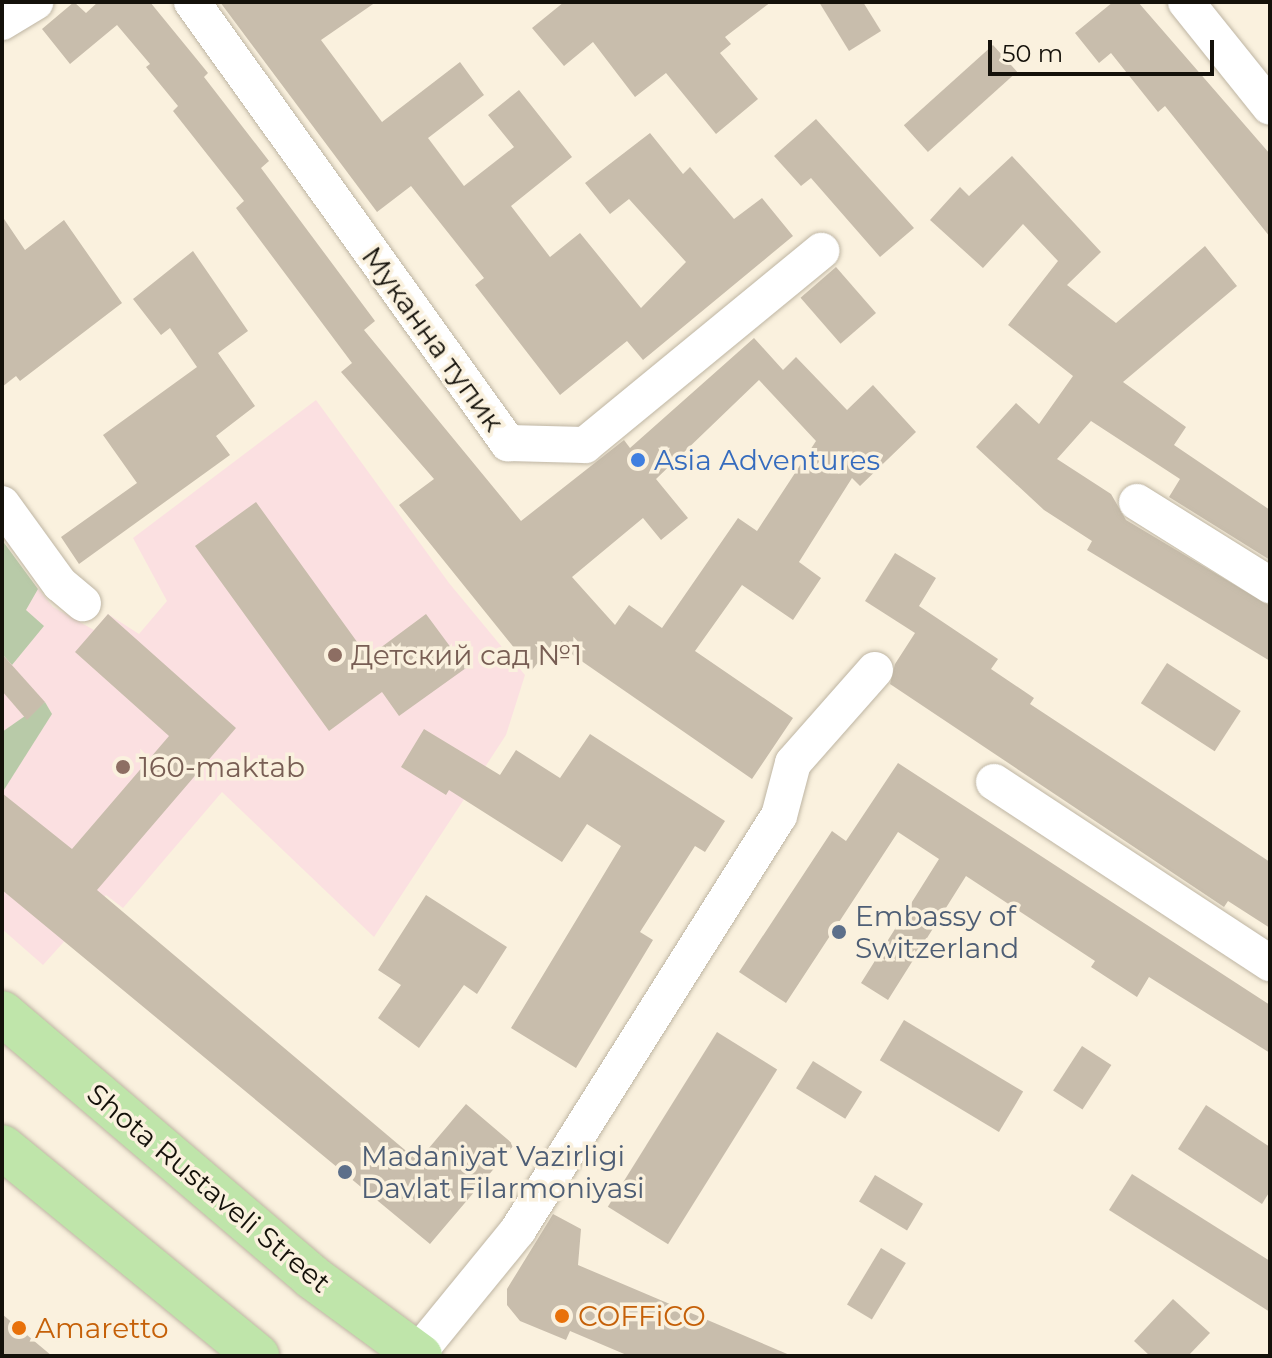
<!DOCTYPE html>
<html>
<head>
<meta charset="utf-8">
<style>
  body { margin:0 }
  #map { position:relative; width:1272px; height:1358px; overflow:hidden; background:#faf1de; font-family:Montserrat,sans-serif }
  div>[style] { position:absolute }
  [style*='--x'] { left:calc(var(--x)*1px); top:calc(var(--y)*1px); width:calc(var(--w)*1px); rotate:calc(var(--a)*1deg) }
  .education>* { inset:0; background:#fbe0e1 }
  .green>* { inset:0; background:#b8caa8 }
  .building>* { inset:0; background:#c8bdac; transform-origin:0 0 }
  .roads { filter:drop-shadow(0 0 2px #beb5a3) drop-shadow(0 0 2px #beb5a3) }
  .minor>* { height:36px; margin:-18px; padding:0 18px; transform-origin:18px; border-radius:18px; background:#fff }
  .major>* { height:44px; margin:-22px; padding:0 22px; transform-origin:22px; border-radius:22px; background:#bfe5aa }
  .dots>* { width:22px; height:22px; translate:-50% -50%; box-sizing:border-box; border:4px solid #faf1de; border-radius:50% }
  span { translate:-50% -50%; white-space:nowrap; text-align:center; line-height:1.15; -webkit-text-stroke:7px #faf1de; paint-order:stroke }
  .street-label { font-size:28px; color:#14110a }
  .shop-label { font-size:28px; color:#366cbe }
  .left { translate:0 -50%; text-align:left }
  .education-label { font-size:28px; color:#785e54 }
  .service-label { font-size:28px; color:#4e5e75 }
  .food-label { font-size:28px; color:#c56008 }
  .frame { position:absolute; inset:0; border:4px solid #14110a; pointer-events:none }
  .scale { position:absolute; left:988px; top:40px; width:226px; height:36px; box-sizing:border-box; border:4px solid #14110a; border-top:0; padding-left:10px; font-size:24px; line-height:28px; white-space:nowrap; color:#14110a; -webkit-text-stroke:6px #faf1de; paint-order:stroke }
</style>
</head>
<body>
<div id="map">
  <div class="education">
    <i style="clip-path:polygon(316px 400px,449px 583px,525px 675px,506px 735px,374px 937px,222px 792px,123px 908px,106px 895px,43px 965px,2px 929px,2px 544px,53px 607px,94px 630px,108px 614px,139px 634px,167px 601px,133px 538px)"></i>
  </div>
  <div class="green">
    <i style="clip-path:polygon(2px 540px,38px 589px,26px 610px,44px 626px,12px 665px,2px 654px)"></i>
    <i style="clip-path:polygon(45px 702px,52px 714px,2px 793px,2px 732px)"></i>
  </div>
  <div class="building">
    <i style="clip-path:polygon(evenodd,74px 2px,86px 13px,98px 2px,150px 2px,208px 73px,204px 77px,269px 161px,261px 168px,375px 321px,364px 330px,521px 521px,624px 440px,630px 448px,754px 338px,783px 370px,796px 357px,847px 410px,873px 385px,916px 432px,860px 486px,852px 478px,799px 562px,821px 578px,793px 620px,742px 585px,695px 651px,793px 718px,752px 779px,554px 642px,532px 670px,399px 505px,434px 479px,341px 372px,352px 363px,236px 208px,244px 201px,173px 111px,178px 106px,146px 67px,150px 64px,117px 25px,70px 64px,42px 29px,74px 2px,759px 380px,816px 441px,757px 531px,738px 518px,662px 628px,629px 605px,615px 625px,572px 577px,643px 518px,661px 540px,688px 518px,656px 479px,759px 380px)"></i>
    <i style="clip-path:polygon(220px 2px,376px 2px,321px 40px,382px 122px,460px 62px,484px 95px,428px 138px,464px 186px,514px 147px,488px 115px,519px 90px,572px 157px,511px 206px,550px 257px,580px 233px,641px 308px,686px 262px,629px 199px,610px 214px,585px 183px,650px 133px,683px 174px,690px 167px,734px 219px,762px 198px,793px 236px,643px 360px,627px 341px,560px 395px,475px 285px,484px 278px,411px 186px,377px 212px)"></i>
    <i style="clip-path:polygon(564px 2px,771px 2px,725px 37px,731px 44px,720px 53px,758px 99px,716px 134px,666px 73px,635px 97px,593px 42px,564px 66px,532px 28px)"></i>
    <i style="clip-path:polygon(819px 2px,863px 2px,881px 31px,849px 51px)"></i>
    <i style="clip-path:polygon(1113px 2px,1138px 2px,1270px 154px,1270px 237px,1165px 106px,1158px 112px,1111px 53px,1099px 63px,1075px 33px)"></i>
    <i style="left:993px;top:45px;width:36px;height:120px;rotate:48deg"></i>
    <i style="clip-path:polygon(816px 119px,914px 228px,880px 257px,811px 178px,801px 186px,774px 156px)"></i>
    <i style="clip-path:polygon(1012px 156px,1101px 252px,1067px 285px,1116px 323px,1205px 246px,1237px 286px,1123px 382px,1186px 427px,1174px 445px,1270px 510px,1270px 560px,1169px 497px,1180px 479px,1091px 421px,1057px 459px,1111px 494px,1126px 520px,1270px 606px,1270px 661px,1087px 550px,1092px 541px,1044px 510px,976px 447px,1016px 403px,1039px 424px,1073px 376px,1008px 325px,1058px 261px,1023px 224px,983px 268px,930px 220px,960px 187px,969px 196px)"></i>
    <i style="clip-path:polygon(2px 216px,25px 250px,64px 220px,122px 303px,20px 381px,16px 376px,2px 387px)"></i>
    <i style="clip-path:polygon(193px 251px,248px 331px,218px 353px,255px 406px,216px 436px,230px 455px,79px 564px,61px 537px,137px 483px,103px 435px,197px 367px,170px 328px,161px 335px,133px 299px)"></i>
    <i style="left:836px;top:267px;width:61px;height:47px;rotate:49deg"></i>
    <i style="clip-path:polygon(256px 502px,368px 657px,426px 614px,466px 668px,399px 716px,382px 692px,329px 731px,195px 546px)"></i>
    <i style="clip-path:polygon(895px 553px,936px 578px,919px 606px,998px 659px,991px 669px,1034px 698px,1030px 704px,1270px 862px,1270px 928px,1228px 901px,1224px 907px,890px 684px,895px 664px,915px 633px,865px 601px)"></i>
    <i style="clip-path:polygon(108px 614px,236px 728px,97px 890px,418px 1161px,466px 1104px,514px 1145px,430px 1244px,2px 890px,2px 793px,72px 849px,169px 736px,75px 652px)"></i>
    <i style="clip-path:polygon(2px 654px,45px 702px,27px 720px,2px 691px)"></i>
    <i style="left:1167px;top:663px;width:88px;height:48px;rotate:33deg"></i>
    <i style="clip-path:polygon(424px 729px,500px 775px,516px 750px,560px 778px,590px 734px,725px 821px,705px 852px,695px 846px,640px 932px,653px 940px,576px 1068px,511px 1028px,621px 846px,587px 824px,562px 862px,449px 790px,446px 795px,401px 767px)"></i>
    <i style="clip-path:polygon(898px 763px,1270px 1005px,1270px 1053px,1149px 977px,1137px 997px,1091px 967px,1095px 961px,966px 876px,888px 1000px,861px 983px,939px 859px,898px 832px,786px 1003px,739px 972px,832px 831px,846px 841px)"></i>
    <i style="clip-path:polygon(426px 895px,507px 947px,477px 994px,464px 985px,419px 1048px,378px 1018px,401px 985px,378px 970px)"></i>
    <i style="left:904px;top:1020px;width:139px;height:47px;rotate:31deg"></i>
    <i style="left:717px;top:1032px;width:71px;height:206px;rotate:32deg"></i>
    <i style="left:1082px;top:1046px;width:35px;height:53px;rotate:33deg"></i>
    <i style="left:813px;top:1061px;width:58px;height:32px;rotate:32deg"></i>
    <i style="clip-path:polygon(1206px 1105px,1270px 1147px,1270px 1191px,1262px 1204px,1178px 1149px)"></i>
    <i style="clip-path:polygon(1132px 1174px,1270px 1261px,1270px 1312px,1109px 1210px)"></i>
    <i style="left:875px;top:1175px;width:56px;height:31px;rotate:31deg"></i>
    <i style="clip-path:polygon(553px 1214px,581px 1229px,578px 1265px,792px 1356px,629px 1356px,570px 1331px,566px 1340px,520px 1321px,507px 1305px,507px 1289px)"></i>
    <i style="left:881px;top:1248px;width:29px;height:66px;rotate:31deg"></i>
    <i style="clip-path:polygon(1173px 1299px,1210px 1333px,1188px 1356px,1150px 1356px,1134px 1341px)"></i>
    <i style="clip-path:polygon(2px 1314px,52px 1356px,2px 1356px)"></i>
  </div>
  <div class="roads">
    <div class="minor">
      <i style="--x:192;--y:2;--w:543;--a:54.38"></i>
      <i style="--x:508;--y:443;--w:77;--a:1.5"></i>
      <i style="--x:585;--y:445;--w:306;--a:-39.4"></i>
      <i style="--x:1186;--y:2;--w:134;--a:51.3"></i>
      <i style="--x:2;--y:22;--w:39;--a:-31"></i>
      <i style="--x:1137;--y:502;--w:157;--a:32"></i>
      <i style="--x:2;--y:504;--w:99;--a:54.1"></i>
      <i style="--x:60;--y:584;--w:30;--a:40"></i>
      <i style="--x:994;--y:782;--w:330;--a:33.3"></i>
      <i style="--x:417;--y:1354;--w:160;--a:-50.8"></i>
      <i style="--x:518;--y:1230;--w:489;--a:-57.8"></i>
      <i style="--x:779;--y:816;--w:55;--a:-75.2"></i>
      <i style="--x:793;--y:763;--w:124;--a:-48.6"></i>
    </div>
    <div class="major">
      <i style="--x:2;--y:1013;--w:407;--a:40.4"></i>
      <i style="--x:312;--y:1277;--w:134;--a:36.2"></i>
      <i style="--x:2;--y:1147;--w:330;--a:39.3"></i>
    </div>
  </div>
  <div class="dots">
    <i style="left:638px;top:460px;background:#3f7fe0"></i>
    <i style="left:335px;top:655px;background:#8d6e63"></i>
    <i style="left:123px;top:767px;background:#8d6e63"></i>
    <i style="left:839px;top:932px;background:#5c6f8a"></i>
    <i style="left:345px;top:1172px;background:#5c6f8a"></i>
    <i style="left:562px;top:1316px;background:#e8710a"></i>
    <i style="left:19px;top:1328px;background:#e8710a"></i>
  </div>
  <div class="street-label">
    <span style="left:433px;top:339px;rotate:54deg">Муканна тупик</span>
    <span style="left:209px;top:1188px;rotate:40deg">Shota Rustaveli Street</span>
  </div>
  <div class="shop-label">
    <span class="left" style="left:654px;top:460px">Asia Adventures</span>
  </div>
  <div class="education-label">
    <span class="left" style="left:351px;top:655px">Детский сад №1</span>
    <span class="left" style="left:139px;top:767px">160-maktab</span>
  </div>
  <div class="service-label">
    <span class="left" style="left:855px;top:932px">Embassy of<br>Switzerland</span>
    <span class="left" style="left:361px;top:1172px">Madaniyat Vazirligi<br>Davlat Filarmoniyasi</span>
  </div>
  <div class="food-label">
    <span class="left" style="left:578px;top:1316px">COFFiCO</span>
    <span class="left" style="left:35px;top:1328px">Amaretto</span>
  </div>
  <div class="frame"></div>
  <div class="scale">50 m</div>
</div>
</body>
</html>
